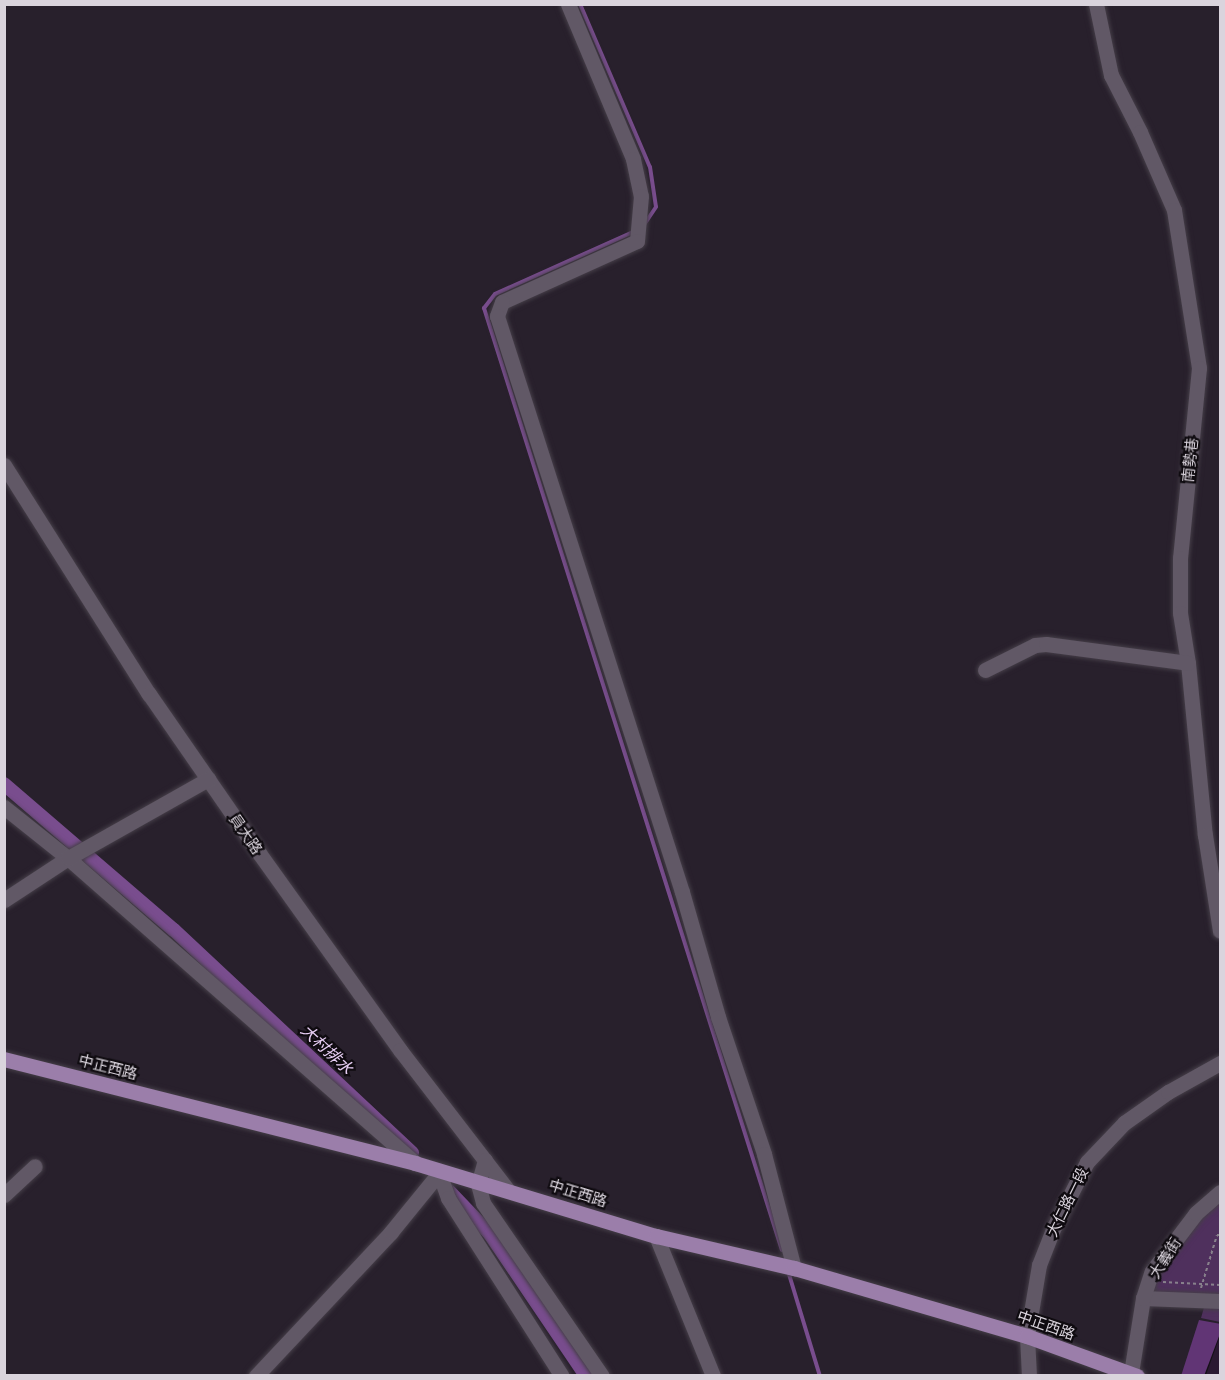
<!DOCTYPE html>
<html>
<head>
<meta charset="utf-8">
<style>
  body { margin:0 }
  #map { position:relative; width:1225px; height:1380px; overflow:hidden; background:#28202c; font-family:"Open Sans","Noto Sans TC",sans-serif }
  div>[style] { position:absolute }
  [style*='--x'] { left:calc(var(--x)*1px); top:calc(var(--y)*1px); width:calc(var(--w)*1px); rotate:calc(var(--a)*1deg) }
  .green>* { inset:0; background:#4f305d }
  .shadow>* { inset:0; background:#0007 }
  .stream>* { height:4px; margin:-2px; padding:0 2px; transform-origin:2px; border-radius:2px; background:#794d8e }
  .canal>* { height:14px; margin:-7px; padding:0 7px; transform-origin:7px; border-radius:7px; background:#794d8e }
  .building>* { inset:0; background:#613575 }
  .path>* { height:2px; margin-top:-1px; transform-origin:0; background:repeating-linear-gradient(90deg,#88818c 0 3px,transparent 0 6px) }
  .roads { filter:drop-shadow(0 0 2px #453e48) drop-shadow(0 0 2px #453e48) }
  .minor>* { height:15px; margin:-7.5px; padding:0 7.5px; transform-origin:7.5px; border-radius:7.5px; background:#615866 }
  .major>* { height:15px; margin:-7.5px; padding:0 7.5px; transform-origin:7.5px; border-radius:7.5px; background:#9b7eaa }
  span { translate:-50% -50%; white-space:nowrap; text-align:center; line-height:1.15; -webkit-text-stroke:4.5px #0f0b10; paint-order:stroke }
  .street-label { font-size:15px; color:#dad4dd }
  .water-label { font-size:16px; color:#e7cef4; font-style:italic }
  .frame { position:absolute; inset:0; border:6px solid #dad4dd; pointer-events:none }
</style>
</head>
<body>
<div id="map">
  <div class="green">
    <i style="clip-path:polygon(1220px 1192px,1220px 1302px,1144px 1298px,1152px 1271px)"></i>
    <i style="clip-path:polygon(1205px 1304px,1220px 1305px,1220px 1322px,1201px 1318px)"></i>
    <i style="clip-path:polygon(1220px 1336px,1220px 1375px,1206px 1375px)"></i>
  </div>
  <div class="shadow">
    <i style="clip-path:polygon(1220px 1326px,1220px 1376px,1182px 1376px)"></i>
  </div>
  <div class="stream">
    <i style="--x:580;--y:4;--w:177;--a:66.8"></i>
    <i style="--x:650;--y:167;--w:40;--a:81.5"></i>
    <i style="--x:656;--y:207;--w:25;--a:124"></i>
    <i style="--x:633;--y:232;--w:151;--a:155.8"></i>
    <i style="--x:495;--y:294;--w:18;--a:128"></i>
    <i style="--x:484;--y:308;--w:988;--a:72.45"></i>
    <i style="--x:788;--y:1271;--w:110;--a:73.1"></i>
  </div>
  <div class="canal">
    <i style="--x:4;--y:784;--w:224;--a:40.7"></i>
    <i style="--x:174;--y:930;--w:326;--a:43.1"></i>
    <i style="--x:446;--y:1188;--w:64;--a:46.3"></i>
    <i style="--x:490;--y:1234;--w:171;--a:55.9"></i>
  </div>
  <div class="building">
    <i style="clip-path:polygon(1199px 1320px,1221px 1324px,1221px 1331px,1204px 1376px,1181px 1376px)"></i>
  </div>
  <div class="path">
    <i style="--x:1163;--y:1282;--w:57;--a:3"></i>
    <i style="--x:1201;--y:1288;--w:55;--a:-73.2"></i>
    <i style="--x:1217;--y:1235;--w:3;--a:0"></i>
  </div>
  <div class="roads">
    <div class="minor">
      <i style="--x:568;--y:4;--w:168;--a:67.2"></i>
      <i style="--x:633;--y:159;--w:38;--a:78"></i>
      <i style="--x:641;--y:196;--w:45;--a:95.1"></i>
      <i style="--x:637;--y:241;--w:148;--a:155.7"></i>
      <i style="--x:502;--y:302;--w:15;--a:110"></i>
      <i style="--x:497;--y:316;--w:605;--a:72.19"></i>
      <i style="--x:682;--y:892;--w:130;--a:73.9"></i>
      <i style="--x:718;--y:1017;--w:145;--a:71.4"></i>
      <i style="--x:764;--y:1154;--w:118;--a:75.3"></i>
      <i style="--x:1096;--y:4;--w:73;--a:78.1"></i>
      <i style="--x:1111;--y:75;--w:64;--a:63"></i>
      <i style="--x:1140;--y:132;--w:85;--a:66.4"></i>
      <i style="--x:1174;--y:210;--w:160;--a:81"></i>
      <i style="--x:1199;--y:368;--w:191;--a:95.7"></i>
      <i style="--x:1180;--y:558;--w:55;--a:90"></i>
      <i style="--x:1180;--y:613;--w:51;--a:80.9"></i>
      <i style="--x:1188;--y:663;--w:173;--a:84.4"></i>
      <i style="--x:1205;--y:835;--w:97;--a:81.1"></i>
      <i style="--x:4;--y:465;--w:271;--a:57.7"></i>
      <i style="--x:149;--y:694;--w:193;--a:55.3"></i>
      <i style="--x:259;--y:853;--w:242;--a:54.4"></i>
      <i style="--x:400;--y:1050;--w:177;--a:52.4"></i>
      <i style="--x:985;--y:670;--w:56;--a:-26.6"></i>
      <i style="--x:1035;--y:645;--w:11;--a:-5"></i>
      <i style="--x:1046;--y:644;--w:143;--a:7.6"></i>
      <i style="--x:4;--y:807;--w:82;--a:38.6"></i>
      <i style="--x:68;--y:858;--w:462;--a:41.3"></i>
      <i style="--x:4;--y:900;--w:77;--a:-33.3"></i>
      <i style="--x:68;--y:858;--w:161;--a:-29.4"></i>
      <i style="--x:485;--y:1160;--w:25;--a:106"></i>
      <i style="--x:478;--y:1184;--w:20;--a:75"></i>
      <i style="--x:483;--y:1203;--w:210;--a:55.5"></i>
      <i style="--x:439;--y:1173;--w:27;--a:70"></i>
      <i style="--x:448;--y:1198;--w:211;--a:57.4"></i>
      <i style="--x:4;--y:1195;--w:42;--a:-43.1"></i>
      <i style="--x:656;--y:1236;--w:151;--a:67.8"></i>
      <i style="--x:1143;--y:1298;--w:77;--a:2.2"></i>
      <i style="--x:1131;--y:1373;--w:76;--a:-80.9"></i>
      <i style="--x:1143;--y:1298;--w:28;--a:-72"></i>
      <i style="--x:1152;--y:1271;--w:73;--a:-52.8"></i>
      <i style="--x:1196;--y:1213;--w:32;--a:-41"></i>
      <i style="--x:256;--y:1376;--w:197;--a:-46.8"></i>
      <i style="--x:391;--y:1232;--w:76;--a:-50.9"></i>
      <i style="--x:1029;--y:1376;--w:40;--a:-92.9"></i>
      <i style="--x:1027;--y:1336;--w:72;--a:-80.4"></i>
      <i style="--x:1039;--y:1265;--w:41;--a:-68.5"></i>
      <i style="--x:1054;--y:1227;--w:73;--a:-63.1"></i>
      <i style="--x:1087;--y:1162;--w:54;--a:-46.5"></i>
      <i style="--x:1124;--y:1123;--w:54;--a:-35.2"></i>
      <i style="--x:1168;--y:1092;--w:60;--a:-29.1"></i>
    </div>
    <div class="major">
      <i style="--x:4;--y:1059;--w:424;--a:14.2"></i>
      <i style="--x:415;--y:1163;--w:252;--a:16.9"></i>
      <i style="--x:656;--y:1236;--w:142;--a:13.1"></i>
      <i style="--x:794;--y:1268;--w:243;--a:16.3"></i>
      <i style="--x:1027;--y:1336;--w:117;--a:20"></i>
    </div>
  </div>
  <div class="street-label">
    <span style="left:1190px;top:460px;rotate:-84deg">南勢巷</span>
    <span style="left:246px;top:834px;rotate:55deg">員大路</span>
    <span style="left:108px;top:1067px;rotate:14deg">中正西路</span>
    <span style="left:578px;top:1193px;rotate:17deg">中正西路</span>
    <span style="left:1067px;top:1202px;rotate:-64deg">大仁路一段</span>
    <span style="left:1165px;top:1258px;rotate:-57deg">大義街</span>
    <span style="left:1046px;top:1325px;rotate:19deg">中正西路</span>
  </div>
  <div class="water-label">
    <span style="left:327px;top:1049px;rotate:43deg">大村排水</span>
  </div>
  <div class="frame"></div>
</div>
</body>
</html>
